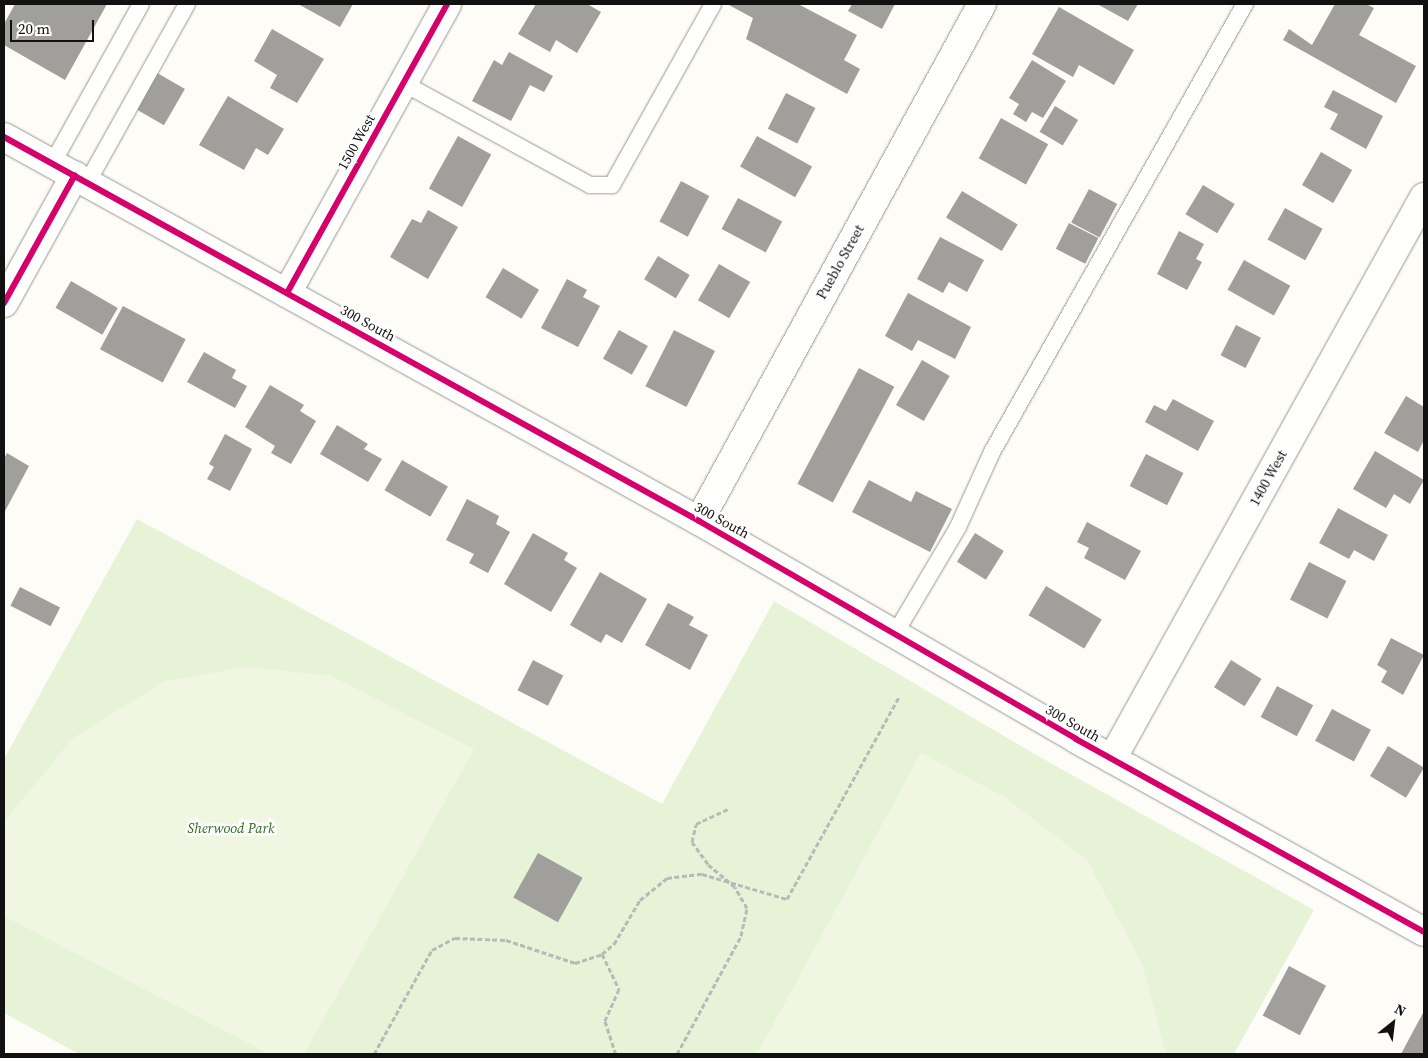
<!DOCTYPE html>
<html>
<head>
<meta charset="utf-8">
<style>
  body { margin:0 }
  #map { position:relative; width:1428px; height:1058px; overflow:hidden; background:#fdfcf7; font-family:"Source Serif 4",serif }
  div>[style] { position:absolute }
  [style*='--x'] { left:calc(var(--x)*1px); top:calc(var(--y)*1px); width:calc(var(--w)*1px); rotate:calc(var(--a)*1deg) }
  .green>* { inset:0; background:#e7f3d7 }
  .pitch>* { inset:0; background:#f0f6e1 }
  .building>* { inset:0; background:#a19f9c; transform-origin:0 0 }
  .path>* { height:3px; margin-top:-1.5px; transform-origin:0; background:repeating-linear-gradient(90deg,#b9b9b8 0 5px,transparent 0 7.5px) }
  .roads { filter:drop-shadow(0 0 1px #979795) drop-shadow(0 0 1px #979795) }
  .service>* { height:16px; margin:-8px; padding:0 8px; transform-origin:8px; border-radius:8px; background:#fffffe }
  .minor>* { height:28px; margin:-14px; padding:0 14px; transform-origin:14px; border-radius:14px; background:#fffffe }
  .cycleway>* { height:6px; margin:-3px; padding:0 3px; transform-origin:3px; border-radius:3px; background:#d6006c }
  span { translate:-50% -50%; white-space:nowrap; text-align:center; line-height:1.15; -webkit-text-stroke:5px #fff; paint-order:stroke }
  .street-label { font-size:14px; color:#111 }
  .park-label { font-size:14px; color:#2f6b1f; font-style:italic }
  .frame { position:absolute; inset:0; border:5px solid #111; pointer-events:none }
  .north { position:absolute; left:1368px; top:998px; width:50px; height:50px; -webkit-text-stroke:4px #fff; paint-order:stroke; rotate:29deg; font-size:14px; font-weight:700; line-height:20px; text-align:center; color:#111 }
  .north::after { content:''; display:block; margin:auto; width:18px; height:22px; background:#111; clip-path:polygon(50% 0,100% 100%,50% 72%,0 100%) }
  .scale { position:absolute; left:10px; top:20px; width:84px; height:22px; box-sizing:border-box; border:2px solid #111; border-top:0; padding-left:6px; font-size:15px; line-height:18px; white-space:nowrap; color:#111; -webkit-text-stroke:4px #fff; paint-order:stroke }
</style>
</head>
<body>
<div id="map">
  <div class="green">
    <i style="clip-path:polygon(137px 519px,662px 804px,774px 601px,1038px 756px,1314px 910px,1234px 1054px,79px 1054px,4px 1013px,4px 759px)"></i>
  </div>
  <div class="pitch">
    <i style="clip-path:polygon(246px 667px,331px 676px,474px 749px,304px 1054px,269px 1054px,4px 916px,4px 822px,73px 738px,165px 681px)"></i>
    <i style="clip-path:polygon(921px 753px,1003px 796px,1087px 860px,1143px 966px,1166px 1054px,757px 1054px)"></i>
  </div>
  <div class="building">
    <i style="clip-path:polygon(15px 4px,107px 4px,65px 80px,4px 45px,4px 24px)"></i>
    <i style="clip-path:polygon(298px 4px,353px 4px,340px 27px)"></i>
    <i style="clip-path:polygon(536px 4px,587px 4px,601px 12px,577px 53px,556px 40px,550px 52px,518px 34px)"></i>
    <i style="clip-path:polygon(727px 4px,798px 4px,857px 35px,844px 60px,860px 69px,847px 94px,746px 39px,753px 18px)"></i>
    <i style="clip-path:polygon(852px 4px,895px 4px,882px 29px,848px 11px)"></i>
    <i style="clip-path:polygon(1097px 4px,1138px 4px,1128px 21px)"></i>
    <i style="clip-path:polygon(1335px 4px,1366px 4px,1374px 8px,1359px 35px,1416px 66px,1396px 103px,1283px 40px,1289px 29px,1312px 45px)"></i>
    <i style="clip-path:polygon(1059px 7px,1134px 50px,1114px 85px,1079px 65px,1073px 77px,1032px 54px)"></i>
    <i style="clip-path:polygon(272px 29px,324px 59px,297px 103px,270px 88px,277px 75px,254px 61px)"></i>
    <i style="clip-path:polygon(509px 52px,553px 76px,544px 92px,530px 85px,511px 121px,472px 101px,494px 60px,502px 65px)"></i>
    <i style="clip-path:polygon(1032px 60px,1066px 81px,1043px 118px,1032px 112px,1026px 122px,1013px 114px,1019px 104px,1009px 98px)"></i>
    <i style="left:152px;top:70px;width:38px;height:42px;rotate:30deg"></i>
    <i style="clip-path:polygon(1333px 90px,1383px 116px,1366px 149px,1330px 129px,1338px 114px,1324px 107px)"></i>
    <i style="left:786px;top:93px;width:33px;height:40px;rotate:27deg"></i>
    <i style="clip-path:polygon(228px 96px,284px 129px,268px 155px,256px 148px,244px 170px,199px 145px)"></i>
    <i style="left:1055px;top:106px;width:27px;height:30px;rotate:31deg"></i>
    <i style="left:1001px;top:118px;width:54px;height:46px;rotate:29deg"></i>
    <i style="left:458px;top:136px;width:38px;height:60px;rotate:29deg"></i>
    <i style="left:757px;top:136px;width:63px;height:35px;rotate:29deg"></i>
    <i style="left:1321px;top:152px;width:36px;height:38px;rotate:30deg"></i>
    <i style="left:681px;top:181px;width:32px;height:46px;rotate:28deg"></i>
    <i style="left:1203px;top:185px;width:37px;height:34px;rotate:31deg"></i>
    <i style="left:1089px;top:189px;width:32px;height:38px;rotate:28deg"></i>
    <i style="left:962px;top:191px;width:65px;height:31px;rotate:31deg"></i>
    <i style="left:738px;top:198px;width:50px;height:35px;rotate:28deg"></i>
    <i style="left:1285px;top:208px;width:43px;height:36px;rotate:29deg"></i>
    <i style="clip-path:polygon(428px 210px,458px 227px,428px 279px,390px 257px,412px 219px,421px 223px)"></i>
    <i style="left:1069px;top:223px;width:33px;height:29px;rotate:27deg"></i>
    <i style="clip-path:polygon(1179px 231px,1204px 244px,1196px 259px,1202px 262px,1187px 290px,1157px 274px)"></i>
    <i style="clip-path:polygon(940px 237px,984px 260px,967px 292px,949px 282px,943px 293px,917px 279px)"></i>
    <i style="left:658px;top:256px;width:37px;height:27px;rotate:31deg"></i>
    <i style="left:1244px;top:260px;width:53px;height:34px;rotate:29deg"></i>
    <i style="left:719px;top:264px;width:36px;height:42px;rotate:30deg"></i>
    <i style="left:503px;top:268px;width:42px;height:34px;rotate:31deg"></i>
    <i style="clip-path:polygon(567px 279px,587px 290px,583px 297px,600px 306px,578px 347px,541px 328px)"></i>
    <i style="left:71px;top:281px;width:54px;height:31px;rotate:30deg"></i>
    <i style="clip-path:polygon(908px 293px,971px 327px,955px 359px,918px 340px,912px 351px,885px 336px)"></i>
    <i style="left:123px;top:306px;width:71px;height:49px;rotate:28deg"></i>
    <i style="left:1236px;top:325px;width:28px;height:34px;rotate:27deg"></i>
    <i style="left:619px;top:330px;width:33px;height:33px;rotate:29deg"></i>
    <i style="left:674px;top:330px;width:46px;height:63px;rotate:27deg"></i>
    <i style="clip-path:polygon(204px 352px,236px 370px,232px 378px,247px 386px,235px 408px,187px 382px)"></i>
    <i style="left:922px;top:360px;width:32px;height:52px;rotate:30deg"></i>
    <i style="left:859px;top:368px;width:40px;height:131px;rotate:28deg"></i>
    <i style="clip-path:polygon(270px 385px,304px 405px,300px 411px,316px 421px,291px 464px,271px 453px,275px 446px,245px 427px)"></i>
    <i style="clip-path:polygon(1406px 396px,1424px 407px,1424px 440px,1418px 452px,1384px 433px)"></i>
    <i style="clip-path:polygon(1173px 399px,1214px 421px,1198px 451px,1145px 422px,1154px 405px,1166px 411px)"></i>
    <i style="clip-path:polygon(337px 425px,368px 444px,364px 449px,382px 459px,368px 482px,320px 454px)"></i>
    <i style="clip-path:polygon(225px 434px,252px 449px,230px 491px,207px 479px,214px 467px,209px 464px)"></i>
    <i style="clip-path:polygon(1375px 451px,1424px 480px,1410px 504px,1394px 494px,1386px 508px,1353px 489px)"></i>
    <i style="clip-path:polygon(7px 453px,29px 466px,4px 513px,4px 459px)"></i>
    <i style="left:1146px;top:454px;width:42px;height:36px;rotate:27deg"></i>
    <i style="left:402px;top:460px;width:53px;height:35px;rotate:30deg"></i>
    <i style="clip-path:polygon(869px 480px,911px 502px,916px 491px,952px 509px,930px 552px,852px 512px)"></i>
    <i style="clip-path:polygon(467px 499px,499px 516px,496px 524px,510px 532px,488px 573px,469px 563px,474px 554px,446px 540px)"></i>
    <i style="clip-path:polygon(1338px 508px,1388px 535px,1374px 561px,1354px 550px,1349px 559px,1319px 543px)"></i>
    <i style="clip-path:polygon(1087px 522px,1141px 551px,1125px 580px,1084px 558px,1089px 548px,1077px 542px)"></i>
    <i style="clip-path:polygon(533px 533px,568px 553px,564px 560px,577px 568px,551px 612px,504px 584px)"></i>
    <i style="left:975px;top:533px;width:34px;height:34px;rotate:32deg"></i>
    <i style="left:1309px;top:562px;width:42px;height:42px;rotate:27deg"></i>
    <i style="clip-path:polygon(600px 572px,647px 599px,622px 643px,606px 634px,601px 643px,570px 625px)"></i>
    <i style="left:1046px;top:586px;width:65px;height:34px;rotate:31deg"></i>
    <i style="left:20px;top:587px;width:45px;height:21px;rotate:27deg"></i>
    <i style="clip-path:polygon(668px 603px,694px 617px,689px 625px,708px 635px,690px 670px,645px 645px)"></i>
    <i style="clip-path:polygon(1391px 638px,1424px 655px,1403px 695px,1381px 682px,1387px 671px,1377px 665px)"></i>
    <i style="left:533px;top:660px;width:34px;height:34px;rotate:27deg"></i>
    <i style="left:1231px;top:660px;width:36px;height:32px;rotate:32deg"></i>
    <i style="left:1277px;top:686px;width:41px;height:35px;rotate:28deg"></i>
    <i style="left:1332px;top:709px;width:44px;height:36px;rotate:28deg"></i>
    <i style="left:1388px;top:746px;width:42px;height:35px;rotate:31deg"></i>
    <i style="left:538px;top:853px;width:51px;height:51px;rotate:29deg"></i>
    <i style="left:1289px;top:966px;width:42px;height:56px;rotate:28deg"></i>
    <i style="clip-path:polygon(1424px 1011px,1424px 1054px,1401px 1054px)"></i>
  </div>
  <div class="path">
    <i style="--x:602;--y:954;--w:39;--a:64"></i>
    <i style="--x:619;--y:989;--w:35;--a:114"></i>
    <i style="--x:605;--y:1021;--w:35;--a:72"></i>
    <i style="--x:374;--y:1054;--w:119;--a:-60.9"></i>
    <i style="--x:432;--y:950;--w:26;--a:-28"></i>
    <i style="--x:455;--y:938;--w:51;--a:2.2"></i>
    <i style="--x:506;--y:940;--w:73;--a:18.4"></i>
    <i style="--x:575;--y:963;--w:28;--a:-18"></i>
    <i style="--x:602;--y:954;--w:16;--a:-40"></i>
    <i style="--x:614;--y:944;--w:51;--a:-59.4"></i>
    <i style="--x:640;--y:900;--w:35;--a:-39"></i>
    <i style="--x:667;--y:878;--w:35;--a:-7"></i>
    <i style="--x:702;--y:874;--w:89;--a:16.4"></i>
    <i style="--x:787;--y:899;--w:231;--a:-61"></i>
    <i style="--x:677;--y:1054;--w:134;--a:-61.5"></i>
    <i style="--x:741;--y:936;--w:29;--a:-78"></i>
    <i style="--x:747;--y:908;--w:24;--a:-120"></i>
    <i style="--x:735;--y:887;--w:35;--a:-140"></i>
    <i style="--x:708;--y:864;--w:27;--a:-126"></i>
    <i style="--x:692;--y:842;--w:18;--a:-77"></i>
    <i style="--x:696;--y:824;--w:35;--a:-25"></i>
  </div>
  <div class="roads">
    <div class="service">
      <i style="--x:403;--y:83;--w:213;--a:28.6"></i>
      <i style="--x:590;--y:185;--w:22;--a:0"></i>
      <i style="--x:612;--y:185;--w:207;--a:-60.8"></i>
      <i style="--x:52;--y:164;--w:183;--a:-60.9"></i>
      <i style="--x:87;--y:183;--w:205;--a:-60.8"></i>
      <i style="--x:896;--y:632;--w:122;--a:-59.4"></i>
      <i style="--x:958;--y:527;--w:82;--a:-65.6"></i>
      <i style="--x:992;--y:452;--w:515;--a:-60.55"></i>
    </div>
    <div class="minor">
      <i style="--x:4;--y:137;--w:794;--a:28.92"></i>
      <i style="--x:699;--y:521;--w:435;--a:30"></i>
      <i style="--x:1076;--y:739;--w:398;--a:29"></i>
      <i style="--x:287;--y:293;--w:330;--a:-61"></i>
      <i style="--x:4;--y:303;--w:146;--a:-61"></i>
      <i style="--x:699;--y:521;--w:589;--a:-61.3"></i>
      <i style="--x:1112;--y:759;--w:643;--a:-60.96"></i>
    </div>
  </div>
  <div class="cycleway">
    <i style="--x:4;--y:137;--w:794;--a:28.92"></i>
    <i style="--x:699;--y:521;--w:435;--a:30"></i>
    <i style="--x:1076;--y:739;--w:398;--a:29"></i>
    <i style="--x:287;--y:293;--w:330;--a:-61"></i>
    <i style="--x:4;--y:303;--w:146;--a:-61"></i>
  </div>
  <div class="street-label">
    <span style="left:356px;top:142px;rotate:-61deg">1500 West</span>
    <span style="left:840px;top:262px;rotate:-61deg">Pueblo Street</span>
    <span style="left:368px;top:323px;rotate:29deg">300 South</span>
    <span style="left:1268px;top:478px;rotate:-61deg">1400 West</span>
    <span style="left:722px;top:520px;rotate:29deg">300 South</span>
    <span style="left:1073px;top:723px;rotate:30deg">300 South</span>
  </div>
  <div class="park-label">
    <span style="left:231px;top:828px">Sherwood Park</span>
  </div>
  <div class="frame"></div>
  <div class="north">N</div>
  <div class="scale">20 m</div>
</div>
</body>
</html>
